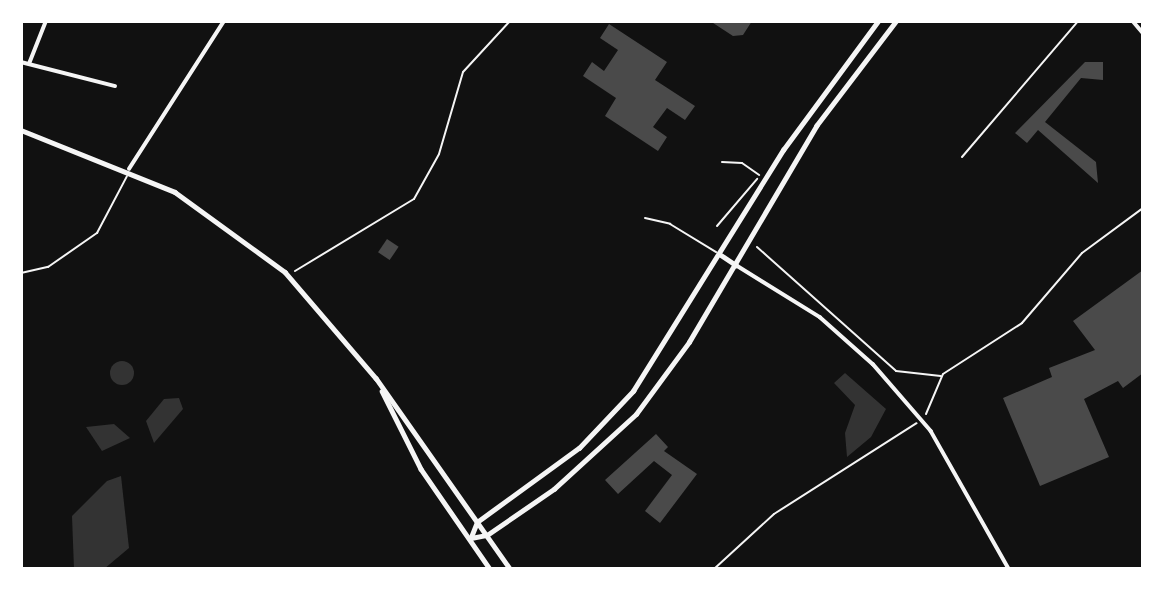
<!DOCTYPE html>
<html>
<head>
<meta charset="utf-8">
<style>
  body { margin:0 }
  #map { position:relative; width:1164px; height:590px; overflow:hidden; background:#111; font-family:"Nunito Sans",sans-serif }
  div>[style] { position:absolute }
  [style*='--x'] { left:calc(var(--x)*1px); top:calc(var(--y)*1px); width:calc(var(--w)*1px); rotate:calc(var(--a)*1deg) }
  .water>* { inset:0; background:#333 }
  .round { border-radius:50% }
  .building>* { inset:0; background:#4a4a4a; transform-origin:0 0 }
  .path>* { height:2px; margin:-1px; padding:0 1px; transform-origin:1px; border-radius:1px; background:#f5f5f5 }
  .service>* { height:2px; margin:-1px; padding:0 1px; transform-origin:1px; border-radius:1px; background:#f5f5f5 }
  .minor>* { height:3.5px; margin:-1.75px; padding:0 1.75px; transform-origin:1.75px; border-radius:1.75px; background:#f5f5f5 }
  .tertiary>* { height:4.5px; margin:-2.25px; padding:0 2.25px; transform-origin:2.25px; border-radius:2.25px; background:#f5f5f5 }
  span { translate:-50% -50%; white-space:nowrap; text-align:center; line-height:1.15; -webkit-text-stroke:7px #fff; paint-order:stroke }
  .frame { position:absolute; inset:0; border:23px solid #fff; pointer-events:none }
</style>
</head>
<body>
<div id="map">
  <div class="water">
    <i class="round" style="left:110px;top:361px;width:24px;height:24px"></i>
    <i style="clip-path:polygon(845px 373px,886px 409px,871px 437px,847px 457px,845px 433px,855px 405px,834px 383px)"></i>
    <i style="clip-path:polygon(179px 398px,183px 409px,154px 443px,146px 421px,164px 399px)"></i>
    <i style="clip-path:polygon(114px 424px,130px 438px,102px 451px,86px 427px)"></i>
    <i style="clip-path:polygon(121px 476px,129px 548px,104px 569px,74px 569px,72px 516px,107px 481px)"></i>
  </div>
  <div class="building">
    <i style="clip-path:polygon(710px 21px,735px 23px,752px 21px,743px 35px,733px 36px)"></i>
    <i style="clip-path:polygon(609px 24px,667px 62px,655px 80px,695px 106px,685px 120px,667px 108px,653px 127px,667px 137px,658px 151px,605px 116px,616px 98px,583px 76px,592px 62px,604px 71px,618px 50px,600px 38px)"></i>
    <i style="clip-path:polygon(1085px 62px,1103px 62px,1103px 80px,1081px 78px,1045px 122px,1096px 162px,1098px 183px,1038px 130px,1027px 143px,1015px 133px)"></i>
    <i style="left:387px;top:239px;width:14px;height:16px;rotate:34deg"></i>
    <i style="clip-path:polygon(1143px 270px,1143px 373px,1123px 388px,1118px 381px,1084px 399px,1109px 457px,1040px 486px,1003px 398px,1052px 377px,1049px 368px,1095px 350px,1073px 321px)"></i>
    <i style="clip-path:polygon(656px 434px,668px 447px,664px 451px,697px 474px,660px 523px,645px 511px,672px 475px,654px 461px,618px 494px,605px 480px)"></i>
  </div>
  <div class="path">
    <i style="--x:722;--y:162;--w:20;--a:3"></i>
    <i style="--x:742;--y:163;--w:21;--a:35"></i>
    <i style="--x:717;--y:226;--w:62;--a:-49.6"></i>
    <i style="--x:757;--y:247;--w:186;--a:41.7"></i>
    <i style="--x:896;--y:371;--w:45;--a:6.3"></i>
    <i style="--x:295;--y:271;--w:139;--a:-31.2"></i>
    <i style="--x:414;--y:199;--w:51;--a:-60.9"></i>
    <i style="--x:439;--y:154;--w:85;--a:-73.7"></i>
    <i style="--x:463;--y:72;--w:69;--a:-47.3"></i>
    <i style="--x:926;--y:414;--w:43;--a:-67"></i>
    <i style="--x:943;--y:374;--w:94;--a:-32.8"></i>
    <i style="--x:1022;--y:323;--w:92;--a:-49.4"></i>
    <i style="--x:1082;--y:253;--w:76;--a:-36.4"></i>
    <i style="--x:714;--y:569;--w:81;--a:-42.5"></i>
    <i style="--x:774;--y:514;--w:169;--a:-32.5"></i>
  </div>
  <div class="service">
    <i style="--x:962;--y:157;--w:179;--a:-49.5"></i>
    <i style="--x:645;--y:218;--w:26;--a:13"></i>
    <i style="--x:670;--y:224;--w:54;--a:31.3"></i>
    <i style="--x:21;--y:273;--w:28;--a:-13"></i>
    <i style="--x:48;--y:267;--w:60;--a:-34.8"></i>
    <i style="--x:97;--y:233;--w:64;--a:-62.2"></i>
  </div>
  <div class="minor">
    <i style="--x:1133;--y:21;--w:16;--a:50"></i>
    <i style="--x:21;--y:62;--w:97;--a:14.3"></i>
    <i style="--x:29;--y:64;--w:46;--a:-68.4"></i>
    <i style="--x:129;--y:169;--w:176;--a:-57.3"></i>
    <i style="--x:736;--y:265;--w:99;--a:31.8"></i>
    <i style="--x:820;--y:317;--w:71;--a:41.6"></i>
    <i style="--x:873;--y:364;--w:89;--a:49.1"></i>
    <i style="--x:931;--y:431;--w:159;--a:60.5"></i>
  </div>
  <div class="tertiary">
    <i style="--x:21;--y:130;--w:166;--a:21.9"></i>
    <i style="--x:175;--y:192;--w:136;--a:36"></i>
    <i style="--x:285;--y:272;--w:140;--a:49.4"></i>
    <i style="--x:376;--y:378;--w:233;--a:54.9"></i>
    <i style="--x:721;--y:255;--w:18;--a:34"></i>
    <i style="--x:382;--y:391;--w:87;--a:63.4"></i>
    <i style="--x:421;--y:469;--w:121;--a:55.4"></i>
    <i style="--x:471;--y:537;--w:16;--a:-68"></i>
    <i style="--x:477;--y:522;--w:126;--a:-36"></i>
    <i style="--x:579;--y:448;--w:79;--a:-46.5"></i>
    <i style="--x:633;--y:391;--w:284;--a:-58.1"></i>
    <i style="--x:783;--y:150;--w:160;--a:-53.6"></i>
    <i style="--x:471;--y:538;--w:16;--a:-11"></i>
    <i style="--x:487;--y:535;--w:81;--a:-34.5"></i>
    <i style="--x:554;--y:489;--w:111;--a:-42.4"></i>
    <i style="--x:636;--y:414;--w:89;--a:-53.6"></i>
    <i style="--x:689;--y:342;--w:251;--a:-59.5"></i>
    <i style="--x:816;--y:126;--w:132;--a:-52.7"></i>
  </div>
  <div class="frame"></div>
</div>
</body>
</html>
